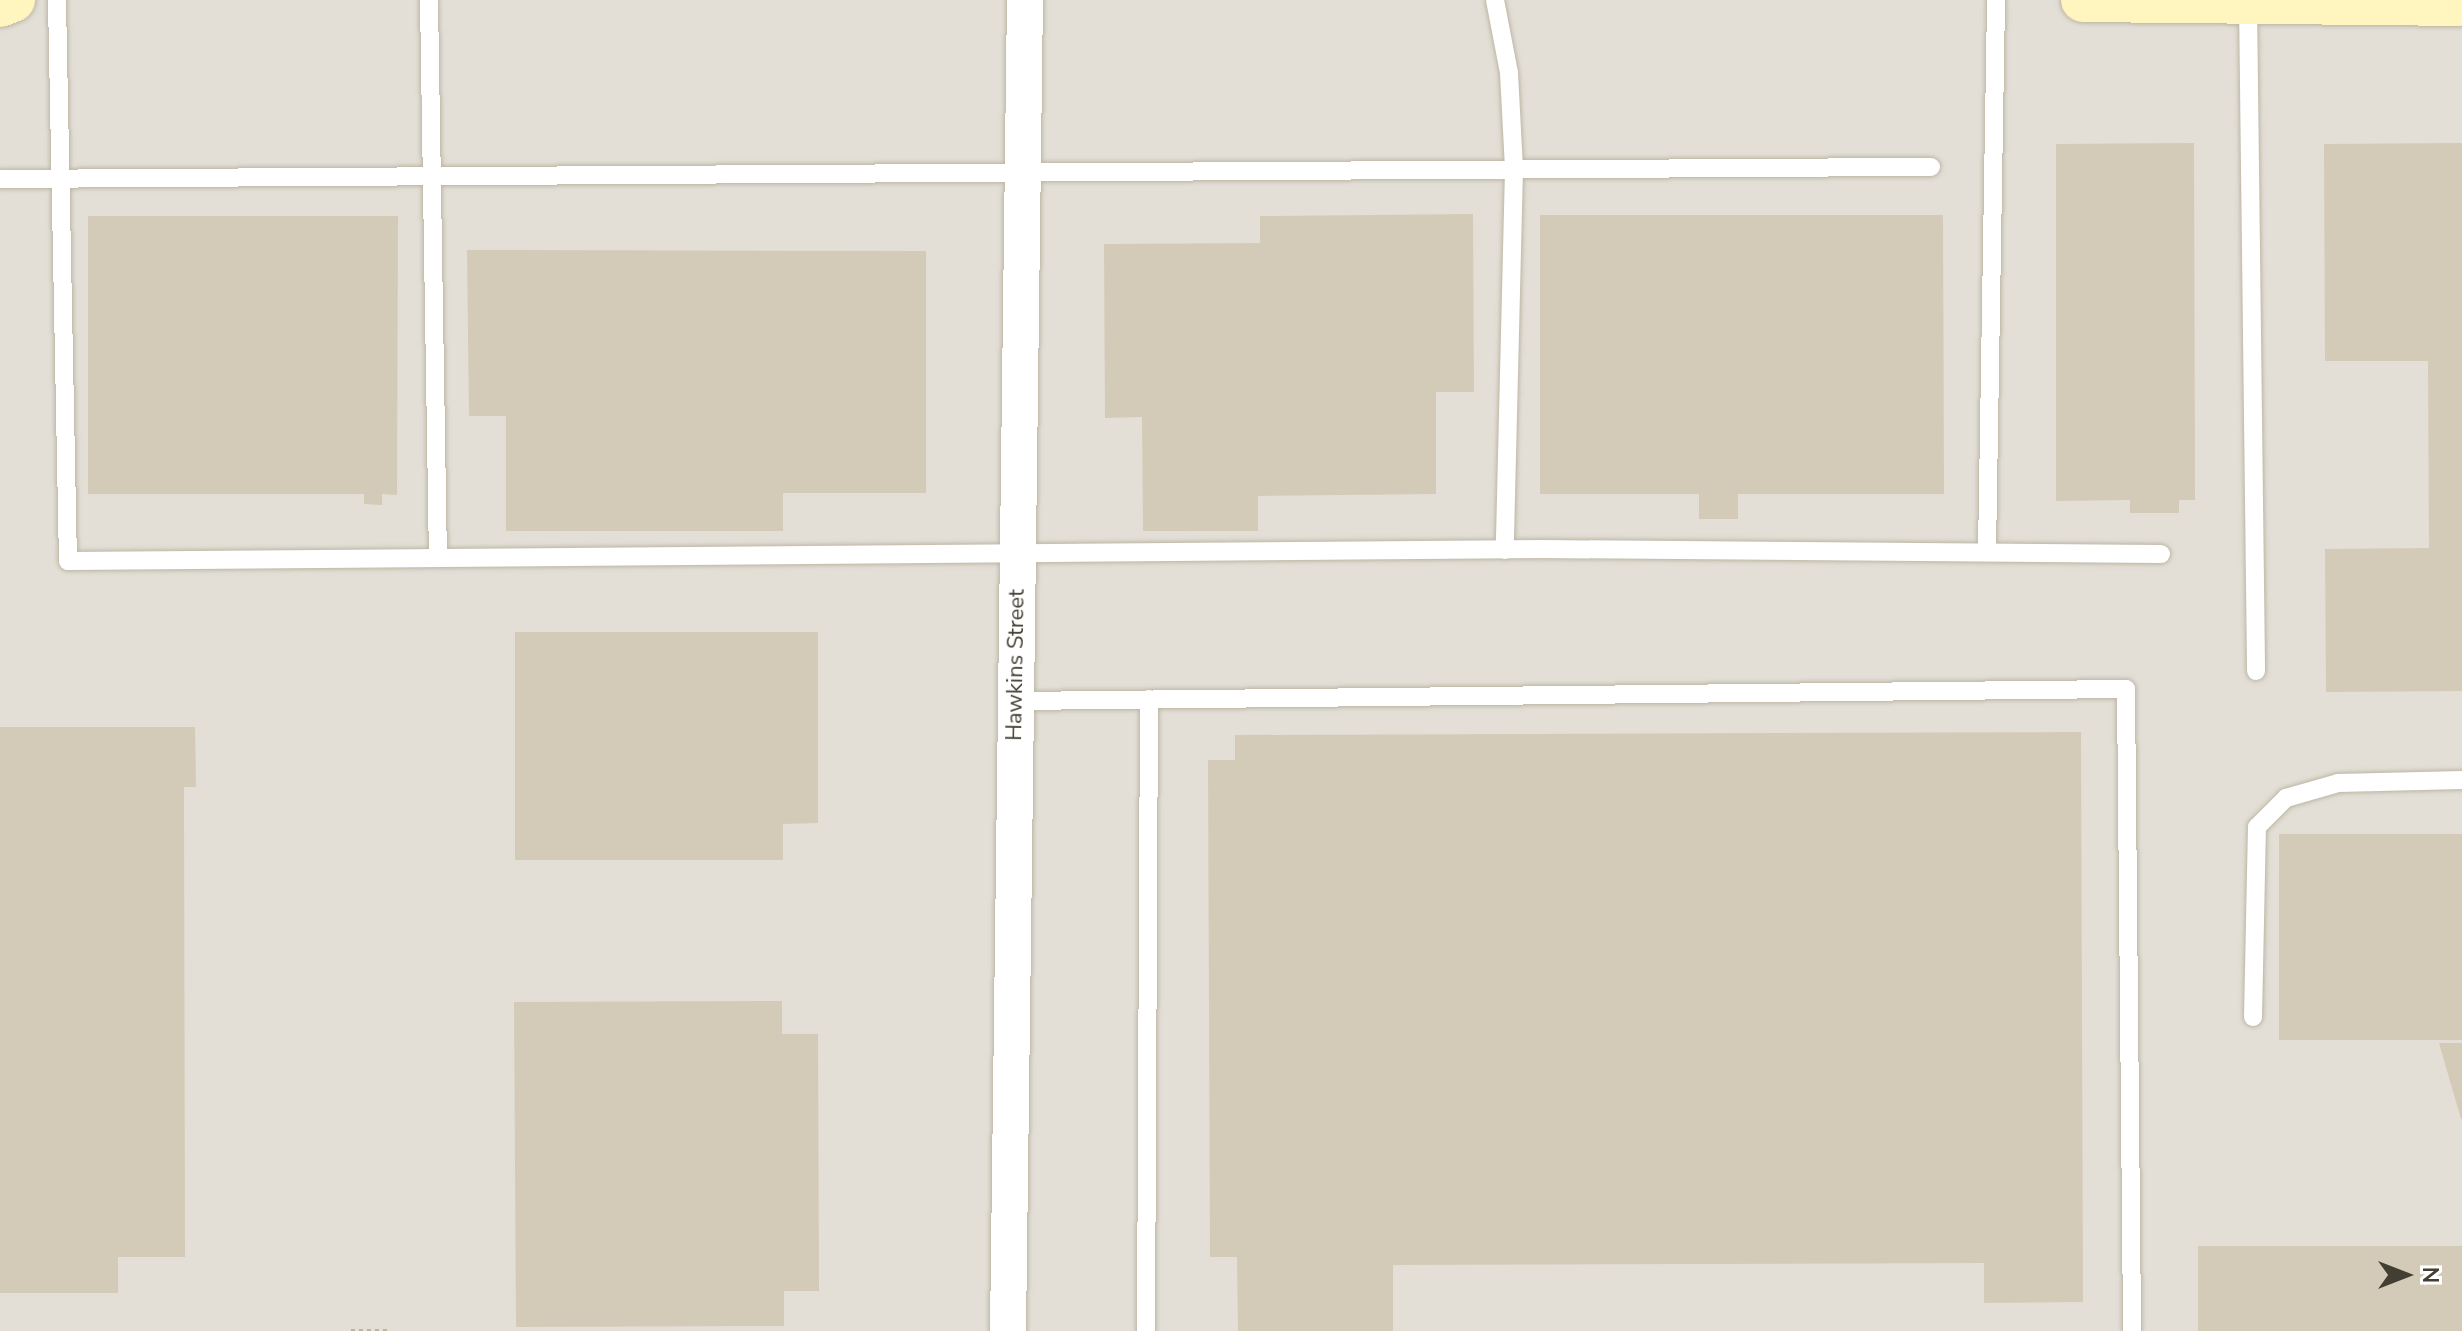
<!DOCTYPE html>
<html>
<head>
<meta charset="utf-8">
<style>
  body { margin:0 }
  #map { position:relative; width:2462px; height:1331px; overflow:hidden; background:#f1eee2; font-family:"Nunito Sans",sans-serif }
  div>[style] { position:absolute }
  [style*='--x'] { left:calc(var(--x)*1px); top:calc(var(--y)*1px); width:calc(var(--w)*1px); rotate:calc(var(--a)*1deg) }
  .industrial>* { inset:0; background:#e3dfd7; transform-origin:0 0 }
  .building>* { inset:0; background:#d3cab7; transform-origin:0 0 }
  .path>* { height:5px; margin-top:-2.5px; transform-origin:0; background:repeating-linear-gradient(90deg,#bfb495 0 4px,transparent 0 8px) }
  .roads { filter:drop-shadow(0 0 2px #bdb6a4) drop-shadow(0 0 2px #bdb6a4) }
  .service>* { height:18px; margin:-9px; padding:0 9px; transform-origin:9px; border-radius:9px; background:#fff }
  .minor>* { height:36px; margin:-18px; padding:0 18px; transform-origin:18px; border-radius:18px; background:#fff }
  .secondary>* { height:44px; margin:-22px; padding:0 22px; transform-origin:22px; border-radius:22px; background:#fff5be }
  span { translate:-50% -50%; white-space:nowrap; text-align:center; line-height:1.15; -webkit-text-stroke:8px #fff; paint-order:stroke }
  .street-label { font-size:22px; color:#433e32 }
  .north { position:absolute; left:2366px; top:1235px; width:80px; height:80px; -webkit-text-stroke:6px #fff; paint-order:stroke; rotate:90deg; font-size:22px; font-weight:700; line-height:32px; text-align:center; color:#433e32 }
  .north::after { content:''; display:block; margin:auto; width:28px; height:36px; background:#433e32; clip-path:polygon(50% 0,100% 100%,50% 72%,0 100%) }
</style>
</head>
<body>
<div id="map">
  <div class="industrial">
    <i style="left:0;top:0;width:2462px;height:1331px"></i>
  </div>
  <div class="building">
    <i style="clip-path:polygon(2194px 143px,2195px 500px,2179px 500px,2179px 513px,2130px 513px,2130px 500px,2056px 501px,2056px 144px)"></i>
    <i style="clip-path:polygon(2462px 143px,2462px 691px,2326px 692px,2325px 549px,2429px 548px,2428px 361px,2325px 361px,2324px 144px)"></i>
    <i style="clip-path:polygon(1473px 214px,1474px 392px,1436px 392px,1436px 494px,1258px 496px,1258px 531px,1143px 531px,1142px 417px,1105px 418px,1104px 244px,1260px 243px,1260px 216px)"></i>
    <i style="clip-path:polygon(1540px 215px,1943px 215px,1944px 494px,1738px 494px,1738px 519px,1699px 519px,1699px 494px,1540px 494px)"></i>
    <i style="clip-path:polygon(88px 216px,398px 216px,397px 495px,382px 494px,382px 505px,364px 504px,364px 494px,88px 494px)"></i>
    <i style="clip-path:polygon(467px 250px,926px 251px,926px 493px,783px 493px,783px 531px,506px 531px,506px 416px,469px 416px)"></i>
    <i style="clip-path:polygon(515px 632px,818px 632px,818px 823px,783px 824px,783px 860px,515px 860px)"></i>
    <i style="clip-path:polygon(0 727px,195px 727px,196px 787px,184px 787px,185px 1257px,118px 1257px,118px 1293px,0 1293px)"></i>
    <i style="clip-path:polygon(2081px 732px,2083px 1302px,1984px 1303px,1984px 1263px,1393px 1265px,1393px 1331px,1238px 1331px,1237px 1257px,1210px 1257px,1208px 760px,1235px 760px,1235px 735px)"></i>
    <i style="left:2279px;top:834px;width:183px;height:206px"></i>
    <i style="clip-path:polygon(782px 1001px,782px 1034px,818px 1034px,819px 1291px,784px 1291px,784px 1326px,516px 1327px,514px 1002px)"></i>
    <i style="clip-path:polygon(2439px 1043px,2462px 1043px,2462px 1119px,2461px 1119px)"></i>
    <i style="left:2198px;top:1246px;width:264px;height:85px"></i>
  </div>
  <div class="path">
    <i style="--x:351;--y:1331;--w:36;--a:0"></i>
  </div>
  <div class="roads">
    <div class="service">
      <i style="--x:57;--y:0;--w:561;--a:88.88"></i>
      <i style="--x:68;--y:561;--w:1475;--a:-0.47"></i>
      <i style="--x:1543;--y:549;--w:618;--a:0.46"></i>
      <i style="--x:429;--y:0;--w:558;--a:89.08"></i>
      <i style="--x:1495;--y:0;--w:74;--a:79.1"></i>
      <i style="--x:1509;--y:73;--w:96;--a:87"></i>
      <i style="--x:1514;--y:169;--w:381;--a:91.4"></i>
      <i style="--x:2248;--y:2;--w:669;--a:89.31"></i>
      <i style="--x:0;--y:179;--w:1931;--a:-0.36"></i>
      <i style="--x:1987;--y:551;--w:551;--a:-89.06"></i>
      <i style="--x:1015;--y:701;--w:1111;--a:-0.62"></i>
      <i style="--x:2126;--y:689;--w:642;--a:89.46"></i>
      <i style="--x:2253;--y:1017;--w:190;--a:-88.8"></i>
      <i style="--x:2257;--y:827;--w:41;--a:-45"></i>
      <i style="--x:2286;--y:798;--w:54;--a:-16.1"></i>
      <i style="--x:2338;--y:783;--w:124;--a:-1.4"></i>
      <i style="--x:1146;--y:1331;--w:632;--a:-89.73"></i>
    </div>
    <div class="minor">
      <i style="--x:1008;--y:1331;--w:1331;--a:-89.27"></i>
    </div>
    <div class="secondary">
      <i style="--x:2083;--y:0;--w:379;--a:0.6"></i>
      <i style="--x:0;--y:5;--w:14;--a:-21"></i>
    </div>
  </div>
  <div class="street-label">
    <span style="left:1016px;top:665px;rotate:-89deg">Hawkins Street</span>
  </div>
  <div class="north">N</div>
</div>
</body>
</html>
